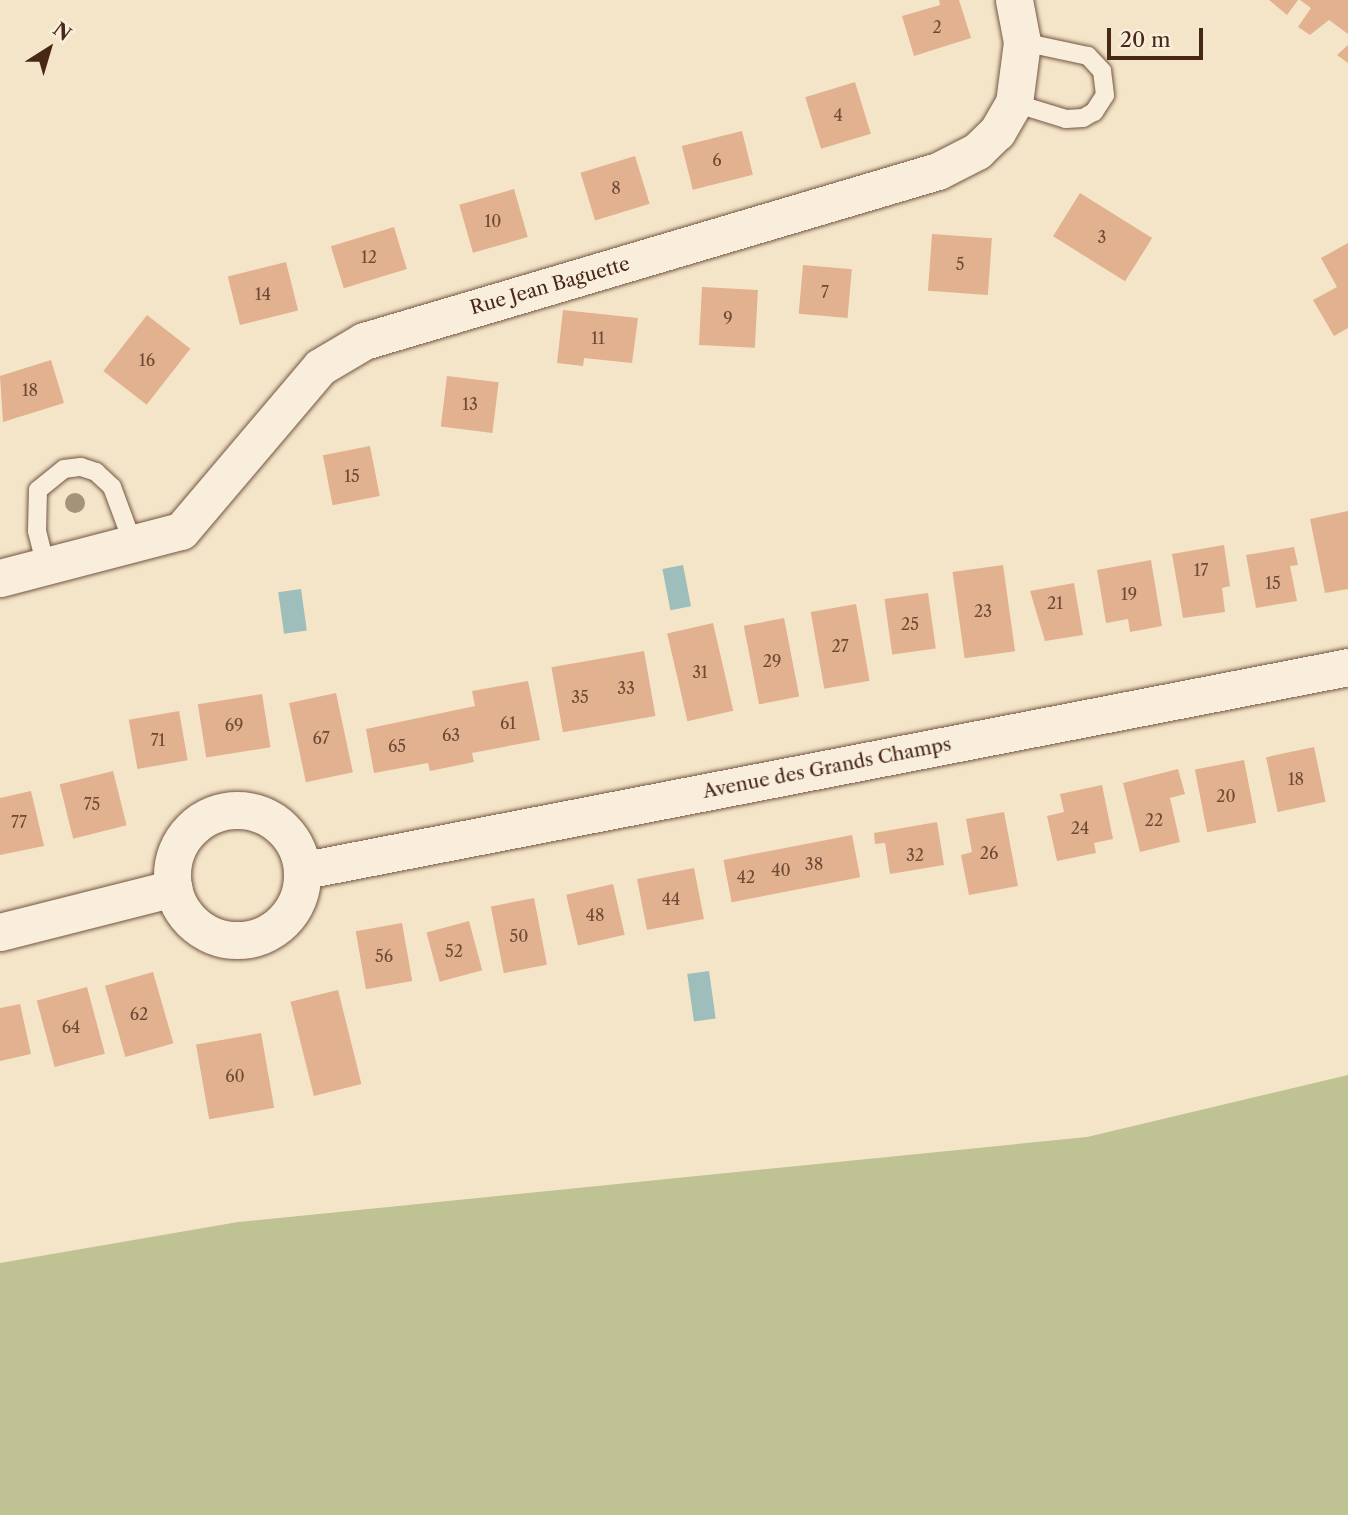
<!DOCTYPE html>
<html>
<head>
<meta charset="utf-8">
<style>
  body { margin:0 }
  #map { position:relative; width:1348px; height:1515px; overflow:hidden; background:#f5e5c8; font-family:"Libre Caslon Text",serif }
  div>[style] { position:absolute }
  [style*='--x'] { left:calc(var(--x)*1px); top:calc(var(--y)*1px); width:calc(var(--w)*1px); rotate:calc(var(--a)*1deg) }
  .green>* { inset:0; background:#bfc393 }
  .water>* { inset:0; background:#9dbeba; transform-origin:0 0 }
  .building>* { inset:0; background:#e2b18f; transform-origin:0 0 }
  .roads { filter:drop-shadow(0 0 2px #735643) drop-shadow(0 0 2px #735643) }
  .lane>* { height:18px; margin:-9px; padding:0 9px; transform-origin:9px; border-radius:9px; background:#f8eedb }
  .street>* { height:37px; margin:-18.5px; padding:0 18.5px; transform-origin:18.5px; border-radius:18.5px; background:#f8eedb }
  .street>.ring { margin:-18.5px; padding:0; box-sizing:content-box; background:none; border:37px solid #f8eedb; border-radius:50% }
  .trees>* { width:20px; height:20px; margin:-10px; border-radius:50%; background:#a69278 }
  span { translate:-50% -50%; white-space:nowrap; text-align:center; line-height:1.15; -webkit-text-stroke:7px #f8eedb; paint-order:stroke }
  .number-label { font-size:16px; color:#6e4a35 }
  .number-label span { -webkit-text-stroke-width:0 }
  .street-label { font-size:19px; color:#482717 }
  .north { position:absolute; left:14px; top:14px; width:70px; height:70px; -webkit-text-stroke:5px #f8eedb; paint-order:stroke; rotate:37deg; font-size:19px; font-weight:700; line-height:28px; text-align:center; color:#482717 }
  .north::after { content:''; display:block; margin:auto; width:24px; height:32px; background:#482717; clip-path:polygon(50% 0,100% 100%,50% 72%,0 100%) }
  .scale { position:absolute; left:1107px; top:28px; width:96px; height:32px; box-sizing:border-box; border:4px solid #482717; border-top:0; padding-left:9px; font-size:21px; line-height:24px; white-space:nowrap; color:#482717; -webkit-text-stroke:5px #f8eedb; paint-order:stroke }
</style>
</head>
<body>
<div id="map">
  <div class="green">
    <i style="clip-path:polygon(1348px 1075px,1348px 1515px,0 1515px,0 1263px,238px 1222px,1087px 1137px)"></i>
  </div>
  <div class="water">
    <i style="left:683px;top:565px;width:42px;height:21px;rotate:79deg"></i>
    <i style="left:301px;top:589px;width:42px;height:23px;rotate:82deg"></i>
    <i style="left:709px;top:971px;width:48px;height:22px;rotate:82deg"></i>
  </div>
  <div class="building">
    <i style="clip-path:polygon(939px 0,959px 0,971px 38px,914px 56px,902px 16px,940px 5px)"></i>
    <i style="clip-path:polygon(1269px 0,1298px 0,1287px 15px)"></i>
    <i style="clip-path:polygon(1300px 0,1348px 0,1348px 34px,1329px 20px,1310px 35px,1298px 27px,1311px 8px)"></i>
    <i style="clip-path:polygon(1348px 45px,1348px 63px,1337px 55px)"></i>
    <i style="left:855px;top:82px;width:54px;height:52px;rotate:73deg"></i>
    <i style="left:742px;top:131px;width:45px;height:62px;rotate:76deg"></i>
    <i style="left:635px;top:156px;width:50px;height:57px;rotate:73deg"></i>
    <i style="left:514px;top:189px;width:50px;height:57px;rotate:74deg"></i>
    <i style="left:1080px;top:193px;width:85px;height:51px;rotate:32deg"></i>
    <i style="left:394px;top:227px;width:44px;height:66px;rotate:73deg"></i>
    <i style="left:932px;top:234px;width:60px;height:57px;rotate:4deg"></i>
    <i style="clip-path:polygon(1348px 243px,1348px 328px,1334px 336px,1313px 300px,1337px 287px,1321px 258px)"></i>
    <i style="left:286px;top:262px;width:50px;height:60px;rotate:76deg"></i>
    <i style="left:803px;top:265px;width:49px;height:49px;rotate:5deg"></i>
    <i style="left:702px;top:287px;width:56px;height:58px;rotate:3deg"></i>
    <i style="clip-path:polygon(563px 310px,638px 318px,632px 363px,584px 358px,583px 366px,557px 363px)"></i>
    <i style="left:147px;top:315px;width:55px;height:71px;rotate:38deg"></i>
    <i style="clip-path:polygon(51px 360px,64px 403px,3px 422px,0 376px)"></i>
    <i style="left:447px;top:376px;width:52px;height:51px;rotate:7deg"></i>
    <i style="left:370px;top:446px;width:51px;height:48px;rotate:79deg"></i>
    <i style="clip-path:polygon(1348px 511px,1348px 589px,1325px 593px,1310px 519px)"></i>
    <i style="clip-path:polygon(1224px 545px,1230px 586px,1222px 588px,1225px 612px,1183px 618px,1172px 554px)"></i>
    <i style="clip-path:polygon(1294px 547px,1298px 565px,1290px 566px,1297px 601px,1256px 608px,1246px 555px)"></i>
    <i style="clip-path:polygon(1151px 560px,1162px 626px,1130px 632px,1128px 619px,1106px 623px,1097px 570px)"></i>
    <i style="left:1003px;top:565px;width:87px;height:51px;rotate:82deg"></i>
    <i style="clip-path:polygon(1074px 583px,1083px 635px,1045px 641px,1030px 591px)"></i>
    <i style="left:928px;top:593px;width:56px;height:44px;rotate:82deg"></i>
    <i style="left:856px;top:604px;width:78px;height:46px;rotate:80deg"></i>
    <i style="left:784px;top:618px;width:80px;height:41px;rotate:79deg"></i>
    <i style="left:713px;top:623px;width:90px;height:47px;rotate:77deg"></i>
    <i style="left:644px;top:651px;width:66px;height:94px;rotate:80deg"></i>
    <i style="clip-path:polygon(528px 681px,540px 740px,472px 753px,474px 762px,430px 771px,428px 763px,374px 773px,366px 729px,475px 706px,472px 691px)"></i>
    <i style="left:336px;top:693px;width:81px;height:48px;rotate:78deg"></i>
    <i style="left:262px;top:694px;width:54px;height:65px;rotate:81deg"></i>
    <i style="left:179px;top:711px;width:50px;height:51px;rotate:80deg"></i>
    <i style="left:1314px;top:747px;width:56px;height:49px;rotate:78deg"></i>
    <i style="left:1244px;top:760px;width:64px;height:50px;rotate:79deg"></i>
    <i style="clip-path:polygon(1178px 769px,1185px 794px,1170px 798px,1180px 842px,1140px 852px,1123px 783px)"></i>
    <i style="left:113px;top:771px;width:56px;height:55px;rotate:76deg"></i>
    <i style="clip-path:polygon(1102px 785px,1113px 839px,1094px 843px,1096px 853px,1057px 861px,1047px 816px,1064px 812px,1060px 794px)"></i>
    <i style="clip-path:polygon(31px 791px,44px 846px,0 855px,0 798px)"></i>
    <i style="clip-path:polygon(1004px 812px,1018px 886px,969px 895px,961px 855px,972px 852px,966px 819px)"></i>
    <i style="clip-path:polygon(937px 822px,944px 865px,890px 874px,885px 843px,875px 844px,874px 833px)"></i>
    <i style="left:852px;top:835px;width:43px;height:131px;rotate:79deg"></i>
    <i style="left:694px;top:868px;width:52px;height:58px;rotate:79deg"></i>
    <i style="left:613px;top:884px;width:52px;height:48px;rotate:77deg"></i>
    <i style="left:534px;top:898px;width:68px;height:44px;rotate:79deg"></i>
    <i style="left:469px;top:921px;width:51px;height:44px;rotate:75deg"></i>
    <i style="left:402px;top:923px;width:59px;height:47px;rotate:80deg"></i>
    <i style="left:153px;top:972px;width:74px;height:50px;rotate:74deg"></i>
    <i style="left:87px;top:987px;width:69px;height:52px;rotate:75deg"></i>
    <i style="left:338px;top:990px;width:97px;height:49px;rotate:76deg"></i>
    <i style="clip-path:polygon(20px 1004px,31px 1054px,0 1061px,0 1008px)"></i>
    <i style="left:261px;top:1033px;width:76px;height:66px;rotate:80deg"></i>
  </div>
  <div class="roads">
    <div class="lane">
      <i style="--x:1014;--y:103;--w:54;--a:17.1"></i>
      <i style="--x:1066;--y:119;--w:17;--a:-3"></i>
      <i style="--x:1083;--y:118;--w:13;--a:-29"></i>
      <i style="--x:1094;--y:112;--w:20;--a:-57"></i>
      <i style="--x:1105;--y:95;--w:24;--a:-97"></i>
      <i style="--x:1102;--y:71;--w:21;--a:-133"></i>
      <i style="--x:1088;--y:56;--w:67;--a:-168"></i>
      <i style="--x:46;--y:567;--w:37;--a:-104"></i>
      <i style="--x:37;--y:531;--w:41;--a:-88.6"></i>
      <i style="--x:38;--y:490;--w:33;--a:-39"></i>
      <i style="--x:64;--y:469;--w:17;--a:-7"></i>
      <i style="--x:81;--y:467;--w:16;--a:18"></i>
      <i style="--x:96;--y:472;--w:22;--a:43"></i>
      <i style="--x:112;--y:487;--w:63;--a:69.6"></i>
    </div>
    <div class="street">
      <i style="--x:0;--y:578;--w:187;--a:-14.6"></i>
      <i style="--x:181;--y:531;--w:215;--a:-49.7"></i>
      <i style="--x:320;--y:367;--w:51;--a:-30.6"></i>
      <i style="--x:364;--y:341;--w:599;--a:-16.5"></i>
      <i style="--x:938;--y:171;--w:44;--a:-27.1"></i>
      <i style="--x:977;--y:151;--w:28;--a:-44"></i>
      <i style="--x:997;--y:132;--w:34;--a:-60"></i>
      <i style="--x:1014;--y:103;--w:62;--a:-82.5"></i>
      <i style="--x:1022;--y:42;--w:43;--a:-100.8"></i>
      <i class="ring" style="left:172px;top:810px;width:93px;height:93px"></i>
      <i style="--x:305;--y:870;--w:1063;--a:-11.01"></i>
      <i style="--x:0;--y:932;--w:179;--a:-14.2"></i>
    </div>
  </div>
  <div class="trees">
    <i style="left:75px;top:503px"></i>
  </div>
  <div class="number-label">
    <span style="left:937px;top:27px">2</span>
    <span style="left:838px;top:115px">4</span>
    <span style="left:717px;top:160px">6</span>
    <span style="left:616px;top:188px">8</span>
    <span style="left:493px;top:221px">10</span>
    <span style="left:1102px;top:237px">3</span>
    <span style="left:369px;top:257px">12</span>
    <span style="left:960px;top:264px">5</span>
    <span style="left:825px;top:292px">7</span>
    <span style="left:263px;top:294px">14</span>
    <span style="left:728px;top:318px">9</span>
    <span style="left:598px;top:338px">11</span>
    <span style="left:147px;top:360px">16</span>
    <span style="left:30px;top:390px">18</span>
    <span style="left:470px;top:404px">13</span>
    <span style="left:352px;top:476px">15</span>
    <span style="left:1201px;top:570px">17</span>
    <span style="left:1273px;top:583px">15</span>
    <span style="left:1129px;top:594px">19</span>
    <span style="left:1055px;top:603px">21</span>
    <span style="left:983px;top:611px">23</span>
    <span style="left:910px;top:624px">25</span>
    <span style="left:840px;top:646px">27</span>
    <span style="left:772px;top:661px">29</span>
    <span style="left:700px;top:672px">31</span>
    <span style="left:626px;top:688px">33</span>
    <span style="left:580px;top:697px">35</span>
    <span style="left:508px;top:723px">61</span>
    <span style="left:234px;top:725px">69</span>
    <span style="left:451px;top:735px">63</span>
    <span style="left:321px;top:738px">67</span>
    <span style="left:158px;top:740px">71</span>
    <span style="left:397px;top:746px">65</span>
    <span style="left:1296px;top:779px">18</span>
    <span style="left:1226px;top:796px">20</span>
    <span style="left:92px;top:804px">75</span>
    <span style="left:1154px;top:820px">22</span>
    <span style="left:19px;top:822px">77</span>
    <span style="left:1080px;top:828px">24</span>
    <span style="left:989px;top:853px">26</span>
    <span style="left:915px;top:855px">32</span>
    <span style="left:814px;top:864px">38</span>
    <span style="left:781px;top:870px">40</span>
    <span style="left:746px;top:877px">42</span>
    <span style="left:671px;top:899px">44</span>
    <span style="left:595px;top:915px">48</span>
    <span style="left:519px;top:936px">50</span>
    <span style="left:454px;top:951px">52</span>
    <span style="left:384px;top:956px">56</span>
    <span style="left:139px;top:1014px">62</span>
    <span style="left:71px;top:1027px">64</span>
    <span style="left:235px;top:1076px">60</span>
  </div>
  <div class="street-label">
    <span style="left:550px;top:286px;rotate:-16deg">Rue Jean Baguette</span>
    <span style="left:827px;top:768px;rotate:-11deg">Avenue des Grands Champs</span>
  </div>
  <div class="north">N</div>
  <div class="scale">20 m</div>
</div>
</body>
</html>
